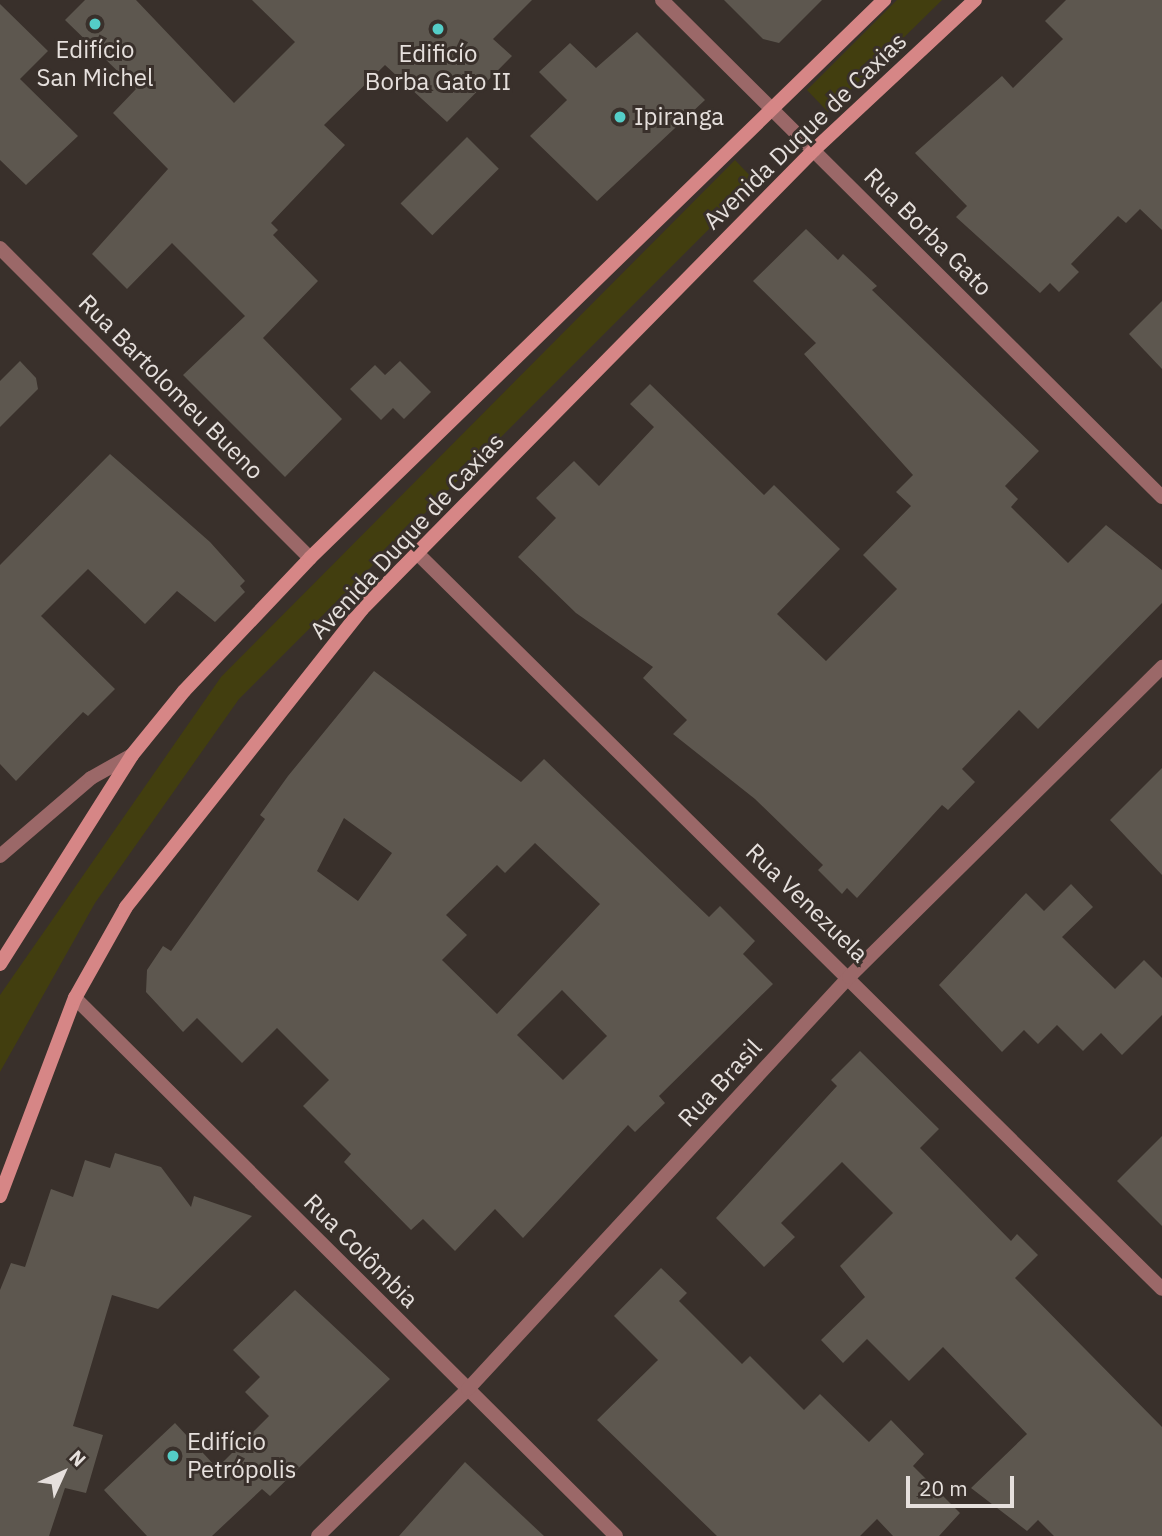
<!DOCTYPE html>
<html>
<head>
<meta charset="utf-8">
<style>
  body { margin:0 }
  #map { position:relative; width:1162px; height:1536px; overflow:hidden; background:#39302b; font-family:"IBM Plex Sans",sans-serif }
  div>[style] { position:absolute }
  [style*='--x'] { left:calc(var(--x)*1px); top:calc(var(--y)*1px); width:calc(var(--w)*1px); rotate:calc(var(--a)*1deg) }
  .green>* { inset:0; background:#423e0f }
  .building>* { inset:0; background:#5d574f; transform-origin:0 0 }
  .street>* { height:14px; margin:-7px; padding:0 7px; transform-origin:7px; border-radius:7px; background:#9b6868 }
  .secondary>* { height:14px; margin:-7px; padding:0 7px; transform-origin:7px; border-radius:7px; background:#d68686 }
  .dots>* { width:19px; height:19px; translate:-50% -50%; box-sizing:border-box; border:4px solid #39302b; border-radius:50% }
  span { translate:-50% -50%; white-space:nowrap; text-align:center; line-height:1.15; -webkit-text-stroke:6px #39302b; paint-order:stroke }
  .poi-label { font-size:24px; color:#e6e0dd }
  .left { translate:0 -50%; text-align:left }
  .street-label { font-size:24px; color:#e6e0dd }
  .north { position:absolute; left:28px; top:1438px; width:70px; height:70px; -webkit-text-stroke:5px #39302b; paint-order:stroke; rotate:45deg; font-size:19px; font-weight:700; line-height:28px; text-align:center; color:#e6e0dd }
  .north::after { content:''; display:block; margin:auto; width:24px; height:32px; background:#e6e0dd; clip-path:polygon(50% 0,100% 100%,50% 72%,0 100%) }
  .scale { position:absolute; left:906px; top:1476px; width:108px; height:32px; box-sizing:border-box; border:4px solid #e6e0dd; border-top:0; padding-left:9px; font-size:21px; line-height:24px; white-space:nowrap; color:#e6e0dd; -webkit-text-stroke:5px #39302b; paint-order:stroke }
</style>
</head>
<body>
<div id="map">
  <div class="green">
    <i style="clip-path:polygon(897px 0,942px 0,828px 112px,807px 90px)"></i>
    <i style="clip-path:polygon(735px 160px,756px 182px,239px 699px,95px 903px,0 1072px,0 995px,221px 677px)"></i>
  </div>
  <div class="building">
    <i style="clip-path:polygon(85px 0,136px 0,234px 103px,295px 42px,252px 0,532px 0,493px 39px,512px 56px,447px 122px,385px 65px,324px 125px,345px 145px,271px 223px,278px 230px,273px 235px,318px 281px,263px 338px,342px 419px,285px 477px,183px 375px,245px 316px,172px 243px,127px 289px,92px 254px,168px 169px,113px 113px,136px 89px,65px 20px)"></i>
    <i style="clip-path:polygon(724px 0,822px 0,779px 43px,763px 39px)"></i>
    <i style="clip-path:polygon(1066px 0,1162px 0,1162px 230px,1140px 209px,1126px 223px,1118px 216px,1071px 264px,1079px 272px,1059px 292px,1050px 283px,1040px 293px,956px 217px,967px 206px,915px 153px,1002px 76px,1013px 88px,1063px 39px,1045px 21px)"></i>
    <i style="clip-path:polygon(0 4px,48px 51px,20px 79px,78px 136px,26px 185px,0 160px)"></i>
    <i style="clip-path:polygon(637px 32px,705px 100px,597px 201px,530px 136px,567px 100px,539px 72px,570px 43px,596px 68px)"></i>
    <i style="left:467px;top:137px;width:45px;height:94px;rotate:45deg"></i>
    <i style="clip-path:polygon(806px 229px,838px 260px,843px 254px,877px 286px,872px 290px,1039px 451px,1005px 486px,1018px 499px,1011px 507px,1068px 563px,1106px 525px,1162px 570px,1162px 603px,1038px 729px,1019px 710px,962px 769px,975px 782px,948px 810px,942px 805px,857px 898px,847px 888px,842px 894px,818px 870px,823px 865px,755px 799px,673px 734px,687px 720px,643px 678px,653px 667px,576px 613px,518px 557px,556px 518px,536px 498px,574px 461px,599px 486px,654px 427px,630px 404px,650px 384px,764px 495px,774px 485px,840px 549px,777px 614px,826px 661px,897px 589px,863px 555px,911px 506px,896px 492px,913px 475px,804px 354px,816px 343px,753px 281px)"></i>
    <i style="clip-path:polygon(1162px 301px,1162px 369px,1129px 334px)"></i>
    <i style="clip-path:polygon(20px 361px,36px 378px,38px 389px,0 427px,0 381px)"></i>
    <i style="clip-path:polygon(400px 361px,431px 392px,404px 419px,393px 408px,381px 420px,350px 389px,375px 365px,385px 375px)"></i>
    <i style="clip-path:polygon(110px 454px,210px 542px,245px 581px,240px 586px,245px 592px,215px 622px,177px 591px,145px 624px,88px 569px,41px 616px,115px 689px,88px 716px,83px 712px,16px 781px,0 764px,0 565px)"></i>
    <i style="clip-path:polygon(evenodd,374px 671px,521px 782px,544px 759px,709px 917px,720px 906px,755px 941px,743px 954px,773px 984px,659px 1096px,665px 1103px,635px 1132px,628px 1125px,523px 1238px,495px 1209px,455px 1251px,423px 1219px,411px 1230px,344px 1162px,351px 1154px,303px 1106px,329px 1080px,277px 1028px,242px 1063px,197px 1018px,183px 1032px,146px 992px,147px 970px,163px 946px,171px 951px,265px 819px,260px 815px,288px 776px,374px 671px,344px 818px,392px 853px,358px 901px,317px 871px,344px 818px,374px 671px,535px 843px,600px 904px,497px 1014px,442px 960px,467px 935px,446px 915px,497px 865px,505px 873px,535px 843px,374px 671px,562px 990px,607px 1036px,563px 1080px,517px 1035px,562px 990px)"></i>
    <i style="clip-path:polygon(1162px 768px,1162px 875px,1110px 820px)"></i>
    <i style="clip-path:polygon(1071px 884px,1093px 907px,1062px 937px,1115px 989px,1144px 960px,1162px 978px,1162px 1015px,1122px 1055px,1101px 1033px,1083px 1051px,1057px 1025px,1038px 1044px,1024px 1030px,1002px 1052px,939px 985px,1026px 893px,1044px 911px)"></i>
    <i style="clip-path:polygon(860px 1051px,939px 1129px,920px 1148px,1011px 1241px,1017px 1234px,1038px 1255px,1015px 1278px,1162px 1427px,1162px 1536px,1054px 1536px,1038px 1520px,1027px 1531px,971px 1488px,1027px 1434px,943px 1347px,909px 1381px,867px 1339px,843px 1363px,821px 1340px,865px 1297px,840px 1266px,893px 1213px,842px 1162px,781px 1223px,795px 1237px,764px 1267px,716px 1218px,837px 1086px,831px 1080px)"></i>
    <i style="clip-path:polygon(1162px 1136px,1162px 1226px,1117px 1181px)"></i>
    <i style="clip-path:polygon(115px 1153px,161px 1167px,191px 1207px,194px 1196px,252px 1216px,158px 1309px,112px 1295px,73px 1426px,103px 1435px,86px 1493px,65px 1488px,49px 1536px,0 1536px,0 1290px,11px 1263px,25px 1267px,51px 1189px,73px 1197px,85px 1160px,110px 1168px)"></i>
    <i style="clip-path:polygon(661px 1268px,687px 1293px,679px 1301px,742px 1364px,750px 1356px,804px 1410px,820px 1394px,869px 1442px,891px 1420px,924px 1454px,913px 1466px,960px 1513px,939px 1536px,893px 1536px,877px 1519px,860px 1536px,717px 1536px,597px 1420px,658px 1360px,614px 1316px)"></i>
    <i style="clip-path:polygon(295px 1290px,390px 1379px,270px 1496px,262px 1489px,212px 1536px,147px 1536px,104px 1490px,175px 1423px,217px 1468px,269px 1416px,245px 1392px,260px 1377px,233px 1350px)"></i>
    <i style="clip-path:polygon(465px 1462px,544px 1536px,399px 1536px)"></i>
  </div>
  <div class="street">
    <i style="--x:662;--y:0;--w:705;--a:44.83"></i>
    <i style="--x:0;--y:248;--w:438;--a:45"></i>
    <i style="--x:417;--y:553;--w:1047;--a:44.65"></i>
    <i style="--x:0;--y:856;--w:120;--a:-40.6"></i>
    <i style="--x:91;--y:778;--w:47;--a:-29.3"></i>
    <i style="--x:75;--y:998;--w:763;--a:44.84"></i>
    <i style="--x:318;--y:1536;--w:210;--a:-44.4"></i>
    <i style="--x:468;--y:1389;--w:561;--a:-47.24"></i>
    <i style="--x:849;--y:977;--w:441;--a:-44.7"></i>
  </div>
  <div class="secondary">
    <i style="--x:0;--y:964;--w:247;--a:-57.7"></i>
    <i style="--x:132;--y:755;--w:82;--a:-50.9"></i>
    <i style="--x:184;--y:691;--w:183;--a:-46.5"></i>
    <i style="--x:310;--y:558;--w:801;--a:-44.19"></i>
    <i style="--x:0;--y:1196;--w:212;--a:-69.3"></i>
    <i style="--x:75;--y:998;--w:104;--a:-60.7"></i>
    <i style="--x:126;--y:907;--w:380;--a:-51.6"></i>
    <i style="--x:362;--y:609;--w:644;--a:-45.44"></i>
    <i style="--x:814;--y:150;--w:220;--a:-43"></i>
  </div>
  <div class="dots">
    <i style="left:95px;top:24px;background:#54cdc7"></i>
    <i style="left:438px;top:29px;background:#54cdc7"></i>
    <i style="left:620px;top:117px;background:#54cdc7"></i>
    <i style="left:173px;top:1456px;background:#54cdc7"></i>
  </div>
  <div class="poi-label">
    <span style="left:95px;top:64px">Edifício<br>San Michel</span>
    <span style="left:438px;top:68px">Edificío<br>Borba Gato II</span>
    <span class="left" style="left:634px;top:117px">Ipiranga</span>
    <span class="left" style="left:187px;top:1456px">Edifício<br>Petrópolis</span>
  </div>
  <div class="street-label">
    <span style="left:805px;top:131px;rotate:-44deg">Avenida Duque de Caxias</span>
    <span style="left:928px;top:232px;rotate:45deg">Rua Borba Gato</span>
    <span style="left:171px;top:387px;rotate:45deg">Rua Bartolomeu Bueno</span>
    <span style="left:407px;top:536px;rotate:-47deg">Avenida Duque de Caxias</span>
    <span style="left:807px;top:903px;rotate:44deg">Rua Venezuela</span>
    <span style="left:720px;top:1083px;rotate:-47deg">Rua Brasil</span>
    <span style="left:361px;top:1251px;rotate:45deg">Rua Colômbia</span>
  </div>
  <div class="north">N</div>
  <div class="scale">20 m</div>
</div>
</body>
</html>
